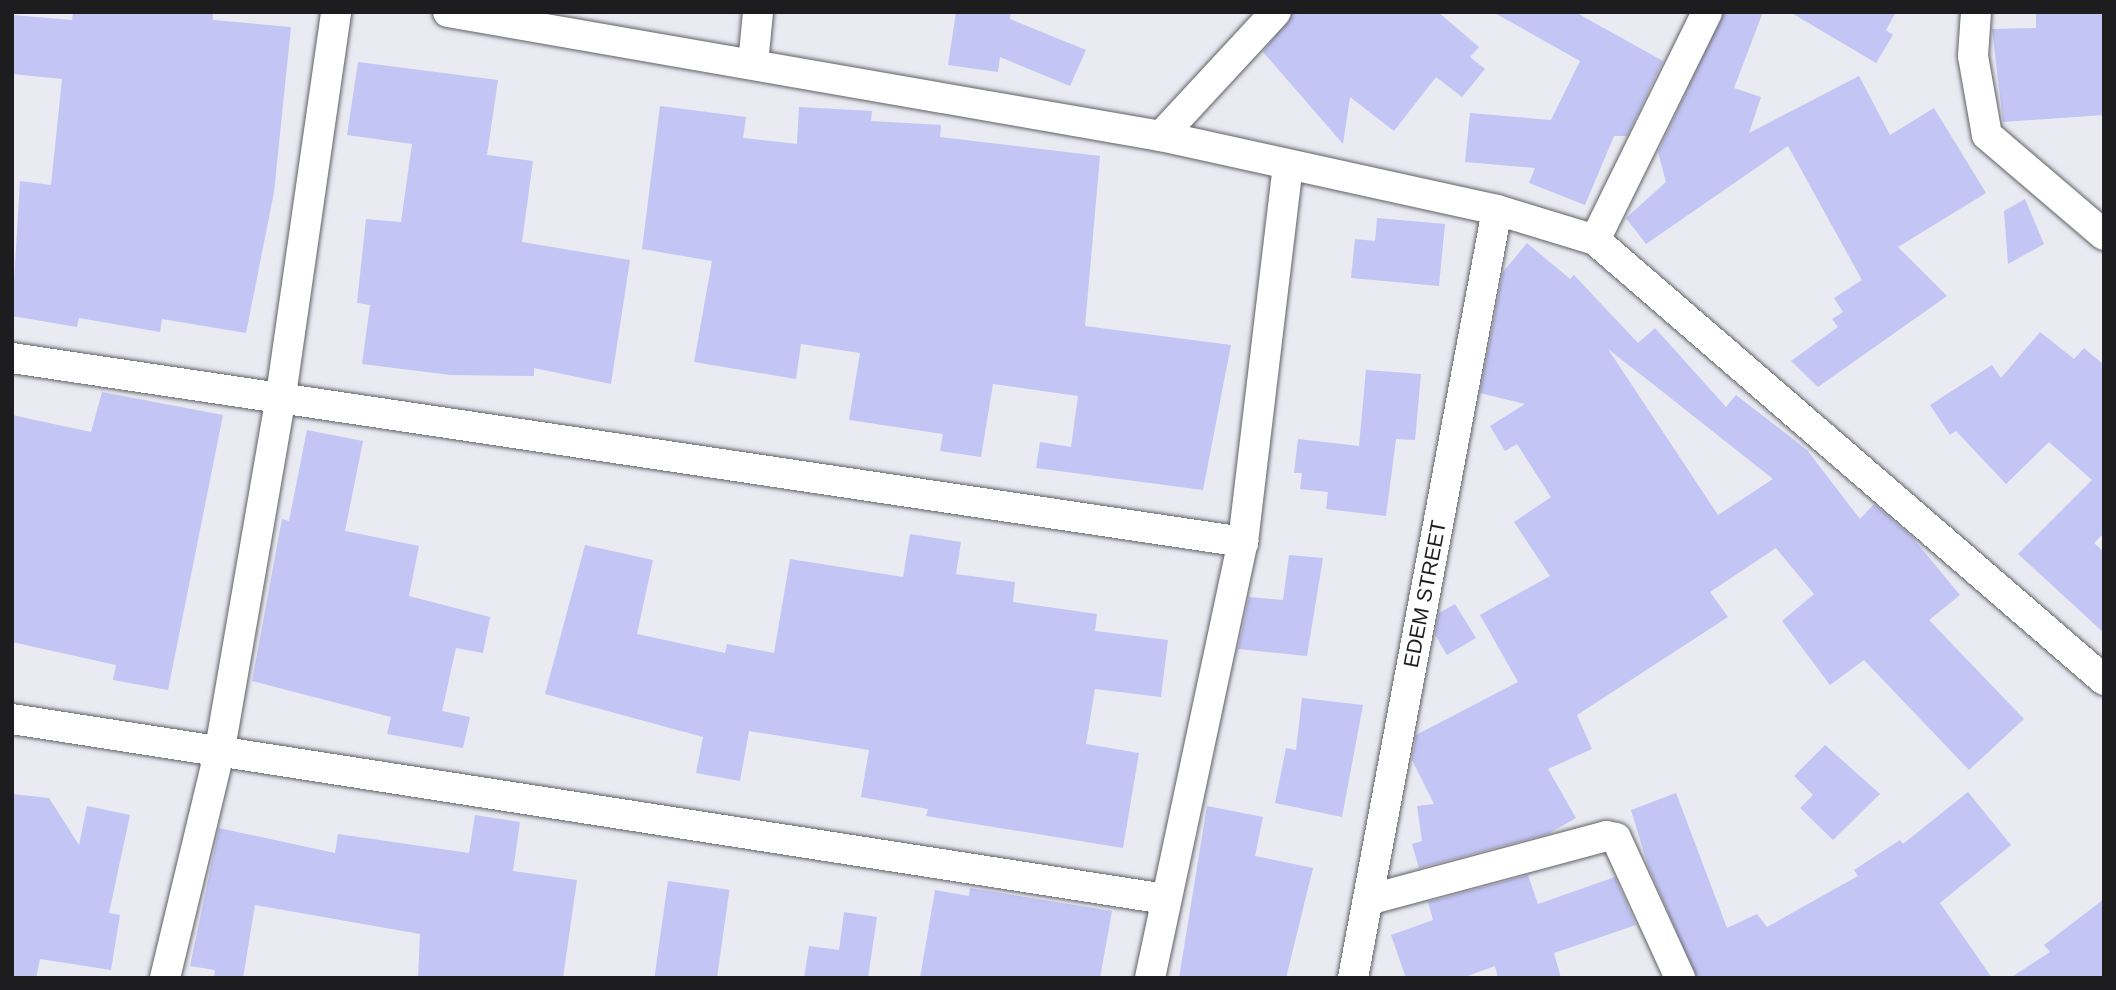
<!DOCTYPE html>
<html>
<head>
<meta charset="utf-8">
<style>
  body { margin:0 }
  #map { position:relative; width:2116px; height:990px; overflow:hidden; background:#eaeaf2; font-family:Helvetica,sans-serif }
  div>[style] { position:absolute }
  [style*='--x'] { left:calc(var(--x)*1px); top:calc(var(--y)*1px); width:calc(var(--w)*1px); rotate:calc(var(--a)*1deg) }
  .building>* { inset:0; background:#c3c5f4; transform-origin:0 0 }
  .roads { filter:drop-shadow(0 0 2px #606067) drop-shadow(0 0 2px #606067) }
  .street>* { height:30px; margin:-15px; padding:0 15px; transform-origin:15px; border-radius:15px; background:#fff }
  span { translate:-50% -50%; white-space:nowrap; text-align:center; line-height:1.15; -webkit-text-stroke:7px #fff; paint-order:stroke }
  .street-label { font-size:21px; color:#1d1d20 }
  .frame { position:absolute; inset:0; border:14px solid #1d1d20; pointer-events:none }
</style>
</head>
<body>
<div id="map">
  <div class="building">
    <i style="clip-path:polygon(73px 12px,213px 12px,213px 20px,291px 27px,274px 192px,246px 333px,162px 319px,160px 332px,79px 318px,77px 327px,12px 316px,20px 181px,51px 185px,62px 79px,12px 74px,12px 15px,72px 20px)"></i>
    <i style="clip-path:polygon(956px 12px,1011px 12px,1010px 19px,1086px 50px,1070px 86px,1000px 57px,998px 72px,948px 65px)"></i>
    <i style="clip-path:polygon(1293px 12px,1438px 12px,1479px 47px,1470px 57px,1485px 69px,1462px 97px,1436px 77px,1394px 131px,1350px 97px,1343px 144px,1263px 52px)"></i>
    <i style="clip-path:polygon(1493px 12px,1575px 12px,1663px 61px,1627px 136px,1614px 136px,1585px 205px,1529px 183px,1535px 168px,1465px 162px,1470px 113px,1551px 120px,1580px 61px)"></i>
    <i style="clip-path:polygon(1724px 12px,1763px 12px,1734px 88px,1761px 97px,1749px 133px,1859px 76px,1890px 135px,1934px 108px,1986px 193px,1898px 247px,1947px 296px,1818px 387px,1791px 361px,1838px 327px,1832px 319px,1843px 312px,1834px 298px,1862px 280px,1788px 146px,1646px 244px,1626px 218px,1666px 182px,1658px 152px)"></i>
    <i style="clip-path:polygon(1790px 12px,1896px 12px,1886px 30px,1893px 35px,1876px 63px)"></i>
    <i style="clip-path:polygon(2036px 12px,2104px 12px,2104px 115px,2003px 122px,1992px 29px,2036px 28px)"></i>
    <i style="clip-path:polygon(358px 62px,498px 80px,487px 155px,533px 161px,522px 242px,630px 260px,611px 384px,534px 368px,534px 376px,451px 375px,362px 364px,370px 305px,357px 303px,366px 219px,401px 222px,412px 144px,347px 135px)"></i>
    <i style="clip-path:polygon(660px 106px,746px 117px,743px 138px,797px 144px,799px 107px,872px 111px,871px 121px,941px 125px,940px 137px,1100px 156px,1085px 326px,1231px 345px,1203px 490px,1036px 468px,1040px 442px,1071px 447px,1078px 396px,993px 384px,981px 457px,940px 451px,943px 434px,849px 420px,860px 353px,801px 344px,796px 379px,694px 362px,712px 261px,642px 249px)"></i>
    <i style="clip-path:polygon(2025px 199px,2044px 244px,2008px 264px,2004px 211px)"></i>
    <i style="clip-path:polygon(1377px 218px,1445px 224px,1439px 286px,1351px 278px,1355px 239px,1375px 241px)"></i>
    <i style="clip-path:polygon(evenodd,1527px 243px,1570px 279px,1574px 275px,1638px 343px,1655px 328px,1726px 407px,1736px 395px,1807px 450px,1860px 519px,1874px 504px,1912px 537px,1960px 595px,1929px 620px,2024px 719px,1969px 770px,1864px 660px,1830px 685px,1782px 621px,1814px 594px,1776px 548px,1710px 592px,1728px 617px,1577px 715px,1592px 749px,1548px 769px,1576px 818px,1548px 834px,1419px 868px,1412px 844px,1422px 841px,1417px 806px,1434px 804px,1412px 760px,1416px 735px,1518px 682px,1480px 615px,1550px 576px,1514px 522px,1551px 497px,1517px 444px,1505px 451px,1490px 426px,1525px 404px,1480px 393px,1503px 272px,1527px 243px,1608px 349px,1663px 392px,1773px 479px,1718px 515px,1608px 349px)"></i>
    <i style="clip-path:polygon(2040px 332px,2074px 359px,2084px 348px,2104px 365px,2104px 533px,2094px 543px,2104px 552px,2104px 633px,2018px 554px,2092px 480px,2049px 442px,2006px 484px,1956px 431px,1950px 435px,1930px 405px,1992px 365px,2001px 378px)"></i>
    <i style="clip-path:polygon(1366px 370px,1421px 374px,1415px 440px,1396px 439px,1386px 516px,1326px 509px,1328px 492px,1300px 489px,1302px 473px,1294px 473px,1298px 439px,1359px 446px)"></i>
    <i style="clip-path:polygon(102px 392px,223px 415px,168px 690px,113px 680px,116px 665px,12px 642px,12px 415px,91px 432px)"></i>
    <i style="clip-path:polygon(307px 430px,363px 441px,345px 531px,419px 546px,409px 596px,490px 617px,483px 653px,456px 648px,442px 711px,470px 717px,463px 748px,387px 734px,391px 717px,252px 681px,282px 519px,289px 521px)"></i>
    <i style="clip-path:polygon(910px 534px,961px 542px,956px 574px,1015px 582px,1013px 602px,1097px 614px,1095px 631px,1168px 640px,1161px 697px,1095px 689px,1086px 744px,1139px 753px,1123px 848px,926px 816px,928px 809px,861px 797px,869px 750px,749px 731px,740px 781px,696px 773px,703px 737px,545px 694px,585px 545px,653px 560px,637px 634px,725px 653px,727px 644px,774px 653px,790px 559px,903px 577px)"></i>
    <i style="clip-path:polygon(1289px 555px,1323px 558px,1307px 656px,1238px 649px,1249px 597px,1283px 600px)"></i>
    <i style="clip-path:polygon(1455px 604px,1476px 638px,1447px 655px,1435px 635px,1439px 613px)"></i>
    <i style="clip-path:polygon(1302px 698px,1363px 705px,1342px 817px,1275px 803px,1286px 748px,1296px 750px)"></i>
    <i style="clip-path:polygon(1825px 745px,1880px 794px,1833px 840px,1800px 808px,1813px 795px,1794px 776px)"></i>
    <i style="clip-path:polygon(1968px 792px,2011px 845px,1940px 903px,1992px 978px,1697px 978px,1648px 866px,1631px 810px,1676px 793px,1727px 928px,1757px 914px,1767px 927px,1858px 876px,1854px 870px,1900px 840px,1903px 844px)"></i>
    <i style="clip-path:polygon(12px 794px,49px 798px,79px 845px,87px 806px,130px 815px,109px 913px,120px 915px,111px 970px,40px 959px,36px 978px,12px 978px)"></i>
    <i style="clip-path:polygon(1207px 806px,1263px 817px,1255px 856px,1313px 868px,1286px 978px,1179px 978px)"></i>
    <i style="clip-path:polygon(475px 815px,520px 822px,513px 871px,577px 880px,563px 978px,418px 978px,420px 934px,255px 905px,243px 978px,214px 978px,215px 970px,190px 966px,219px 828px,335px 853px,338px 834px,469px 853px)"></i>
    <i style="clip-path:polygon(1528px 875px,1538px 904px,1615px 877px,1636px 925px,1554px 953px,1561px 978px,1498px 978px,1495px 966px,1462px 978px,1406px 978px,1391px 935px,1433px 920px,1428px 902px)"></i>
    <i style="left:668px;top:881px;width:62px;height:98px;rotate:8deg"></i>
    <i style="clip-path:polygon(970px 888px,1112px 911px,1100px 978px,920px 978px,935px 890px,969px 896px)"></i>
    <i style="clip-path:polygon(2104px 899px,2104px 978px,2010px 978px,2050px 952px,2044px 945px)"></i>
    <i style="clip-path:polygon(844px 912px,877px 917px,868px 978px,804px 978px,809px 946px,839px 950px)"></i>
  </div>
  <div class="roads">
    <div class="street">
      <i style="--x:448;--y:12;--w:724;--a:9.87"></i>
      <i style="--x:1161;--y:136;--w:344;--a:12.4"></i>
      <i style="--x:1497;--y:210;--w:102;--a:17"></i>
      <i style="--x:1595;--y:240;--w:673;--a:40.84"></i>
      <i style="--x:1976;--y:12;--w:44;--a:93.9"></i>
      <i style="--x:1973;--y:56;--w:80;--a:80"></i>
      <i style="--x:1987;--y:135;--w:154;--a:40.5"></i>
      <i style="--x:753;--y:64;--w:52;--a:-84.5"></i>
      <i style="--x:1161;--y:136;--w:169;--a:-47.2"></i>
      <i style="--x:1595;--y:240;--w:254;--a:-63.8"></i>
      <i style="--x:12;--y:358;--w:1245;--a:8.5"></i>
      <i style="--x:12;--y:719;--w:1168;--a:8.87"></i>
      <i style="--x:1368;--y:900;--w:247;--a:-15"></i>
      <i style="--x:1607;--y:836;--w:9;--a:13"></i>
      <i style="--x:1616;--y:838;--w:154;--a:65.4"></i>
      <i style="--x:165;--y:978;--w:236;--a:-76.5"></i>
      <i style="--x:220;--y:749;--w:352;--a:-80.2"></i>
      <i style="--x:280;--y:402;--w:394;--a:-81.8"></i>
      <i style="--x:1150;--y:978;--w:446;--a:-78"></i>
      <i style="--x:1243;--y:542;--w:379;--a:-83.2"></i>
      <i style="--x:1353;--y:978;--w:781;--a:-79.38"></i>
    </div>
  </div>
  <div class="street-label">
    <span style="left:1425px;top:594px;rotate:-79deg">EDEM STREET</span>
  </div>
  <div class="frame"></div>
</div>
</body>
</html>
